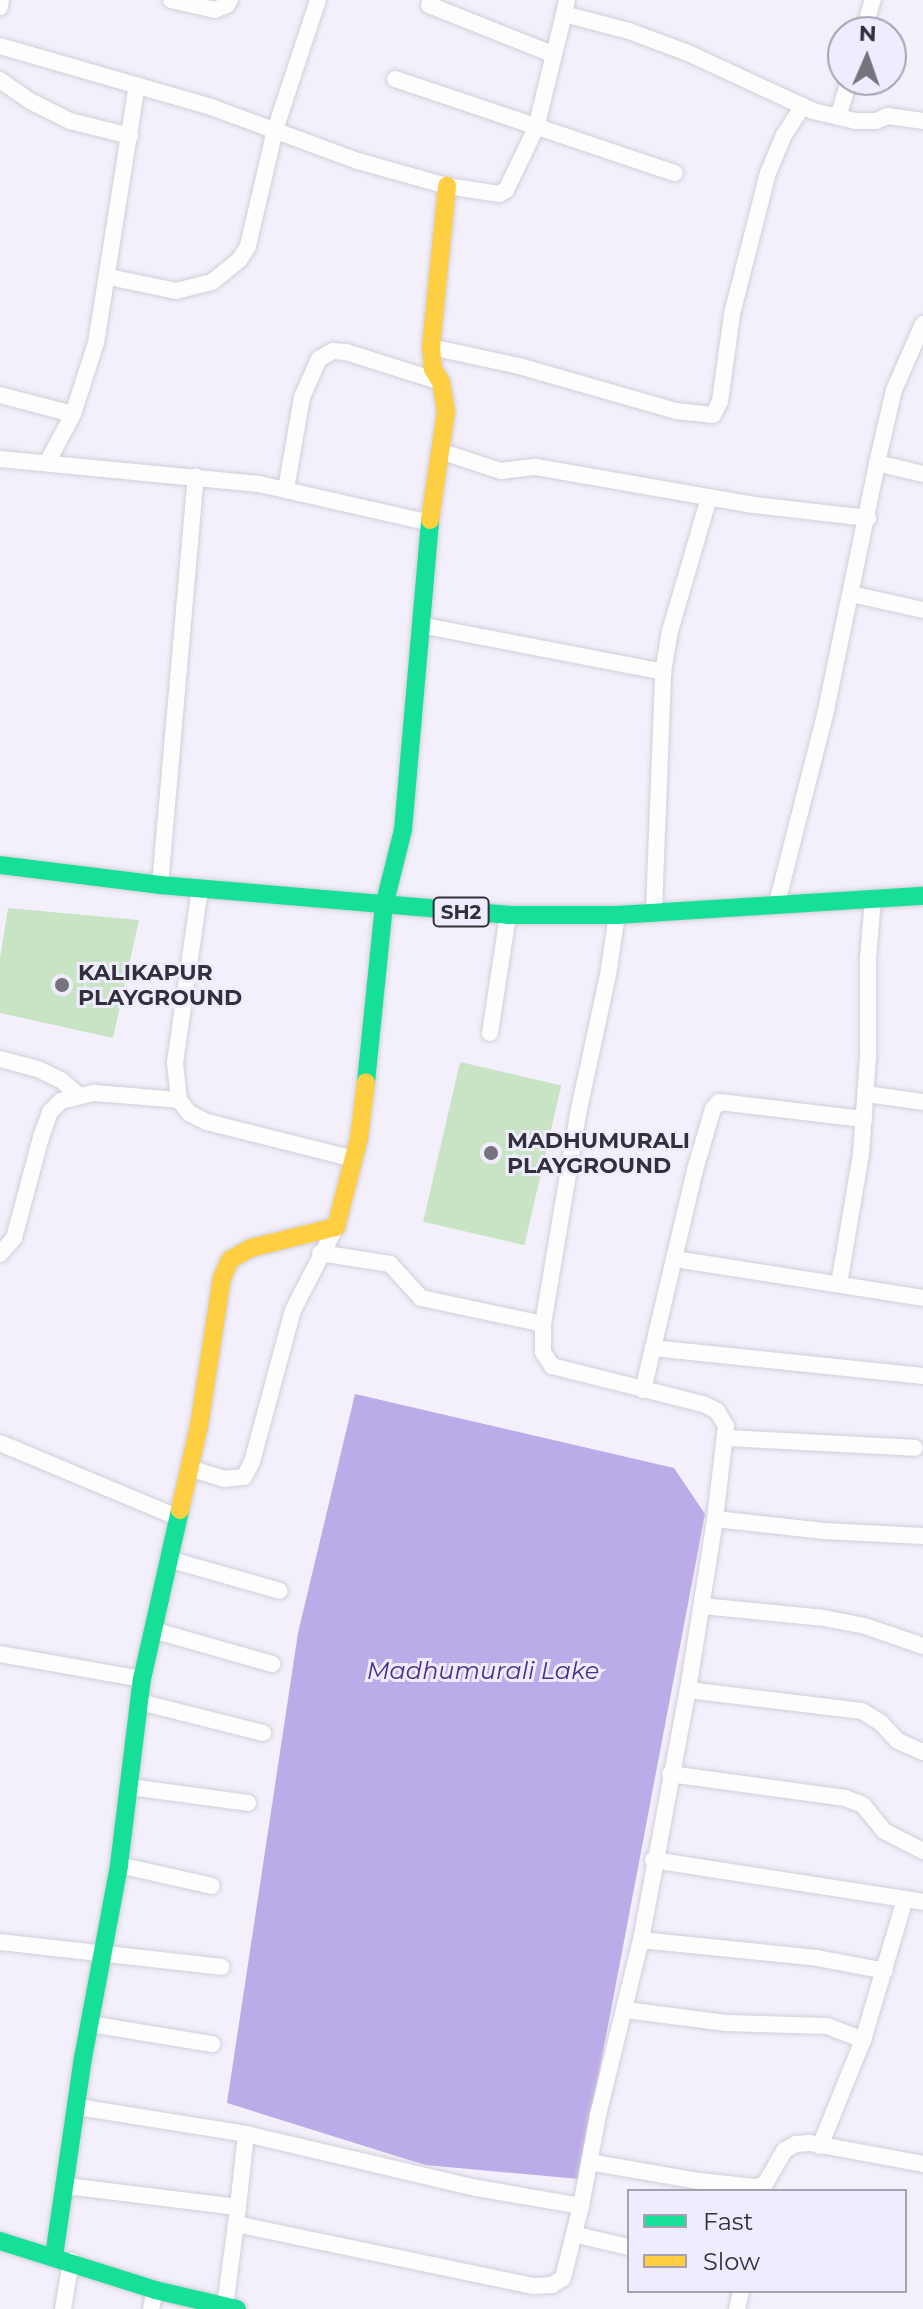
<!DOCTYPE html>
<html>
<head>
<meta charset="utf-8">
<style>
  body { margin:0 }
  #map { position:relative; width:923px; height:2309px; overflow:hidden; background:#f3f0fb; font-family:Montserrat,sans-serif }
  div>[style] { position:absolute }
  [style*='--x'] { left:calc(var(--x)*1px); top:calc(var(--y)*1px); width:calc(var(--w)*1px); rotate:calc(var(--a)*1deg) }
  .green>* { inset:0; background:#c9e4c5; transform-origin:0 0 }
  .water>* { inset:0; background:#bcabe9 }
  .roads { filter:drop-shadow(0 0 2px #d1ced9) drop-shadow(0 0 2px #d1ced9) }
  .street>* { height:16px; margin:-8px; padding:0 8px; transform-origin:8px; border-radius:8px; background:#fdfdfe }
  .fast>* { height:18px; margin:-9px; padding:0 9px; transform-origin:9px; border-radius:9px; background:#16e098 }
  .slow>* { height:18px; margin:-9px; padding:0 9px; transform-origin:9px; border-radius:9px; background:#ffcf43 }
  .dots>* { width:22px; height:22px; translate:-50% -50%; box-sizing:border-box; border:4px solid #f0ecff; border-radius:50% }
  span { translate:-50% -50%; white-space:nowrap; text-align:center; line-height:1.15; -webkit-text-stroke:6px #f0ecff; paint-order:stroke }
  .shield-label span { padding:2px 6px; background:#f0ecff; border:2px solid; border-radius:6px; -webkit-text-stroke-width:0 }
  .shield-label { font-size:20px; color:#32303b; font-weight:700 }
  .poi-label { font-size:22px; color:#32303b; font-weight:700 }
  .left { translate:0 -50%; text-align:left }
  .water-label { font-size:24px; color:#502c8c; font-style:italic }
  .legend { position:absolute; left:627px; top:2189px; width:280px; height:104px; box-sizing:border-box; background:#f0ecff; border:2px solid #a4a1b1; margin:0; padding:10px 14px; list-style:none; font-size:24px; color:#32303b }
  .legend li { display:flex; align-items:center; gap:16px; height:40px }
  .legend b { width:40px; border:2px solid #a4a1b1 }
  .north { position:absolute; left:827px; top:16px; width:80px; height:80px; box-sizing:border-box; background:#f0ecff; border:2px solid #a4a1b1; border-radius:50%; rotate:2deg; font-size:22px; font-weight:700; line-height:32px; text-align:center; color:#32303b }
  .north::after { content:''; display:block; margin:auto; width:28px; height:36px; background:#76737e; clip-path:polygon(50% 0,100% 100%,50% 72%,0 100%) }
</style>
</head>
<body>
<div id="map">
  <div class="green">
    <i style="clip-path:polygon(8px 908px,139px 920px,113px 1038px,0 1013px,0 958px)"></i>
    <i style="left:460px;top:1062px;width:104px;height:164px;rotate:13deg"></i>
  </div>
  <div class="water">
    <i style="clip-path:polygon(355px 1394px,674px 1468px,705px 1514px,579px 2179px,425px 2165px,227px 2103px,298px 1633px)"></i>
  </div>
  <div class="roads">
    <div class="street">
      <i style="--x:171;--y:0;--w:45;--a:12.8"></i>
      <i style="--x:215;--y:10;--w:13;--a:-23"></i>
      <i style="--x:227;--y:5;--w:6;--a:-59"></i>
      <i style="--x:567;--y:0;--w:14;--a:102"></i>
      <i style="--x:564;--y:14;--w:67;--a:14.7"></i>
      <i style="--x:629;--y:31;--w:63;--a:20.4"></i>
      <i style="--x:688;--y:53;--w:138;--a:24.9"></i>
      <i style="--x:813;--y:111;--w:44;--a:13.1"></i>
      <i style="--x:856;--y:121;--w:20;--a:0"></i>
      <i style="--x:876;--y:121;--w:13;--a:-23"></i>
      <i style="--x:888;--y:116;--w:35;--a:8"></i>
      <i style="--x:429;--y:5;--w:132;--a:21.7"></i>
      <i style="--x:0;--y:7;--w:7;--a:-82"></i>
      <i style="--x:863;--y:32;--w:34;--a:-73"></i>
      <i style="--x:0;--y:46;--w:220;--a:16.1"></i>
      <i style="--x:211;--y:107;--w:157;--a:20.2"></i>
      <i style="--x:358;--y:161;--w:92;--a:15.7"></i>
      <i style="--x:447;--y:186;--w:53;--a:8.7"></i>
      <i style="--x:499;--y:194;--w:8;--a:-30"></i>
      <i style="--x:506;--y:190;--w:69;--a:-64.2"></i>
      <i style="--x:536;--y:128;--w:117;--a:-76.2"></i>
      <i style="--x:395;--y:79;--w:295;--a:18.6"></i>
      <i style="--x:0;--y:80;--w:37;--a:35"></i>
      <i style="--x:30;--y:101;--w:45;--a:26.6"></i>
      <i style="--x:70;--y:121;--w:62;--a:14"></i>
      <i style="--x:838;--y:117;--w:39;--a:-73"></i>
      <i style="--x:109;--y:277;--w:68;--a:11.8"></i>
      <i style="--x:176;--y:291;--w:37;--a:-14"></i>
      <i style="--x:212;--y:282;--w:36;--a:-39"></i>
      <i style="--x:240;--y:259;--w:15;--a:-58"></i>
      <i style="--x:248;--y:246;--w:119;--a:-76.9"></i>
      <i style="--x:275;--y:130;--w:137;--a:-71.7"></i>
      <i style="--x:431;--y:347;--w:90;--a:12.2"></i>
      <i style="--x:519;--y:366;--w:163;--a:16"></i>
      <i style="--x:676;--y:411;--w:37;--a:6"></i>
      <i style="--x:713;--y:415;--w:16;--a:-63"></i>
      <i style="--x:720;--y:401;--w:88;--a:-82.1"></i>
      <i style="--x:732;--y:314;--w:146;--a:-75.7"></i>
      <i style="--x:768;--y:173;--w:41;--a:-67.2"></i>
      <i style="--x:784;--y:135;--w:35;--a:-57"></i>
      <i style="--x:0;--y:395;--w:75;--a:14.6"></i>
      <i style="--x:440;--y:451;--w:64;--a:18.2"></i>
      <i style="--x:501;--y:471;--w:35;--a:-7"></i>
      <i style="--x:536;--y:467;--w:221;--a:9.9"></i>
      <i style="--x:754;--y:505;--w:115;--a:6.5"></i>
      <i style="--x:0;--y:459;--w:260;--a:5.5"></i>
      <i style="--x:259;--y:484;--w:175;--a:12.8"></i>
      <i style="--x:47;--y:463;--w:55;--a:-62"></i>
      <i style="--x:73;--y:414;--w:75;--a:-72.1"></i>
      <i style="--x:96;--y:343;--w:261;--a:-81"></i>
      <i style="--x:877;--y:463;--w:75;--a:-76.9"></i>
      <i style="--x:894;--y:390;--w:72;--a:-66.3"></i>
      <i style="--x:286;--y:489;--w:93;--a:-80.1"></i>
      <i style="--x:302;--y:397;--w:42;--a:-65.9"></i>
      <i style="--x:319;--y:359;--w:16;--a:-30"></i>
      <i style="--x:333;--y:351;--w:13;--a:4"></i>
      <i style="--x:346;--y:352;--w:100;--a:17.5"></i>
      <i style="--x:851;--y:594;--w:74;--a:12.5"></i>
      <i style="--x:420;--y:625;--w:248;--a:10.9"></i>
      <i style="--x:160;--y:885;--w:410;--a:-85"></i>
      <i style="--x:200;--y:889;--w:175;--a:98.2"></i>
      <i style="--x:175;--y:1062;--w:38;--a:84"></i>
      <i style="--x:179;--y:1100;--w:16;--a:52"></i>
      <i style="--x:189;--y:1113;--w:20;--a:27"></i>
      <i style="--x:207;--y:1122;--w:152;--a:14.1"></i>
      <i style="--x:777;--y:903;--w:194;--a:-75.7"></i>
      <i style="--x:825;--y:715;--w:257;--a:-78.3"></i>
      <i style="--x:877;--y:463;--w:47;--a:13.4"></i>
      <i style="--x:654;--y:911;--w:239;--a:-87.8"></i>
      <i style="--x:663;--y:672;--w:42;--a:-80.3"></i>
      <i style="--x:670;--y:631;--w:139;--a:-73.7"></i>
      <i style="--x:490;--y:1033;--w:119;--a:-81.3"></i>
      <i style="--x:0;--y:1059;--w:39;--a:15"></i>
      <i style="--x:38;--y:1069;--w:25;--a:26"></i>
      <i style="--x:61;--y:1080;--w:21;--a:41"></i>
      <i style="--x:866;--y:1094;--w:58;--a:8"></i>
      <i style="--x:320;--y:1253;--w:71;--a:8.9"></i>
      <i style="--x:390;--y:1264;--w:46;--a:47.6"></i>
      <i style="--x:421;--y:1298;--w:125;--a:12"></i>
      <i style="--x:0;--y:1254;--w:21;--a:-49"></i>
      <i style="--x:14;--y:1238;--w:105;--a:-75"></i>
      <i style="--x:41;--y:1137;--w:27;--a:-70"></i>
      <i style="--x:50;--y:1112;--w:16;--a:-45"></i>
      <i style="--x:61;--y:1101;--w:34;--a:-14"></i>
      <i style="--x:94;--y:1093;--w:85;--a:4.7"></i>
      <i style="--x:675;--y:1259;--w:251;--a:8.9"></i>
      <i style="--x:839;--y:1284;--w:132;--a:-80.4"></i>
      <i style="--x:861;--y:1154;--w:97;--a:-85.9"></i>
      <i style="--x:868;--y:1057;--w:98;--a:-90"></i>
      <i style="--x:868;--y:959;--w:61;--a:-85.3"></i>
      <i style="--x:653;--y:1348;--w:271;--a:5.9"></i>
      <i style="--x:643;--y:1390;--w:226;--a:-76.7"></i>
      <i style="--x:695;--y:1170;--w:64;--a:-73.6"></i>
      <i style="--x:713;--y:1109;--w:9;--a:-49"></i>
      <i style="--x:719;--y:1102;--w:146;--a:6.7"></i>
      <i style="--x:725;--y:1438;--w:190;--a:3"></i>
      <i style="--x:0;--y:1443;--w:192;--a:22.7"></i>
      <i style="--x:189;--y:1468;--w:37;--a:17"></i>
      <i style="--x:224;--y:1479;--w:20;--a:-6"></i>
      <i style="--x:244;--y:1477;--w:17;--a:-62"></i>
      <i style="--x:252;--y:1462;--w:157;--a:-74.9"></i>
      <i style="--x:293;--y:1310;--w:93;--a:-62.6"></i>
      <i style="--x:715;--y:1519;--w:110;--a:6.3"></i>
      <i style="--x:824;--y:1531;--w:99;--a:2.9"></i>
      <i style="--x:168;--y:1559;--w:116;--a:15.9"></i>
      <i style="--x:702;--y:1606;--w:123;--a:5.6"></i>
      <i style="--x:824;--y:1618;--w:42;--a:11"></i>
      <i style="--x:865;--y:1626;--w:61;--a:19"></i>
      <i style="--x:153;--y:1630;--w:124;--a:15.9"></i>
      <i style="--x:0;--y:1654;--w:144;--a:10"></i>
      <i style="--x:688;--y:1690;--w:175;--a:6.9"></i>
      <i style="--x:862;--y:1711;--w:22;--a:32"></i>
      <i style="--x:881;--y:1723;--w:25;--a:47"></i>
      <i style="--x:898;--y:1741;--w:27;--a:24"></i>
      <i style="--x:140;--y:1702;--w:127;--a:14.1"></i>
      <i style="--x:670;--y:1774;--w:177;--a:7.8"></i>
      <i style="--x:845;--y:1798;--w:19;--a:21"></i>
      <i style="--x:863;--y:1805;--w:33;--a:51"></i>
      <i style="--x:884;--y:1831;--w:44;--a:27.1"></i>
      <i style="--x:130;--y:1787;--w:119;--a:7.7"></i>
      <i style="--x:653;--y:1860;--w:273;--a:8.8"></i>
      <i style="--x:119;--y:1865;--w:95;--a:12.7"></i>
      <i style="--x:641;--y:1940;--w:177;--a:5.8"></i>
      <i style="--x:817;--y:1958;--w:69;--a:10.8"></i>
      <i style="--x:0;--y:1942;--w:223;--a:6.4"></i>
      <i style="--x:626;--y:2010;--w:101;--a:7.4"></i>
      <i style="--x:726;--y:2023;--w:101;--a:1.7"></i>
      <i style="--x:827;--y:2026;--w:39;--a:21"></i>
      <i style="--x:90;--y:2024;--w:124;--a:9.3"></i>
      <i style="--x:78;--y:2107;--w:170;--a:9.1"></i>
      <i style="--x:246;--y:2134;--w:237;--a:13.2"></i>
      <i style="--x:477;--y:2188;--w:106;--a:9.8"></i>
      <i style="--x:581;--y:2206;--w:93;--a:-79.4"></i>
      <i style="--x:598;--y:2115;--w:180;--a:-76.2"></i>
      <i style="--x:641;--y:1940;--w:254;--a:-79.4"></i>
      <i style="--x:688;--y:1690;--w:173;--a:-81"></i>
      <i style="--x:715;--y:1519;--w:94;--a:-83.3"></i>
      <i style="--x:726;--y:1426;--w:17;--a:-121"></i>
      <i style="--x:717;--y:1411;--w:16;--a:-153"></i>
      <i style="--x:703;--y:1404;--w:156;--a:-165.9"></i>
      <i style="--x:552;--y:1366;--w:17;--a:-123"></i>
      <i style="--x:543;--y:1352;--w:28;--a:-90"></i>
      <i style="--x:543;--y:1324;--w:218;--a:-80.5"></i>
      <i style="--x:579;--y:1109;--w:137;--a:-77.8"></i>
      <i style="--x:608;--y:975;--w:61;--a:-81.5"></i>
      <i style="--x:246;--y:2134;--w:91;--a:96.3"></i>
      <i style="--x:236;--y:2224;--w:304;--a:11.8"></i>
      <i style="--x:534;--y:2286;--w:18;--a:-3"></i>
      <i style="--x:552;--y:2285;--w:13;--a:-32"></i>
      <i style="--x:563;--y:2278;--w:74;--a:-76"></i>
      <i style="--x:820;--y:2146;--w:114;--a:-67.9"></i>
      <i style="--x:863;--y:2040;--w:147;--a:-73.4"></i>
      <i style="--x:589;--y:2162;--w:112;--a:9.8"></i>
      <i style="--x:699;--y:2181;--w:57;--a:6"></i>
      <i style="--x:756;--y:2187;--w:9;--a:-18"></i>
      <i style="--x:765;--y:2184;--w:39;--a:-60"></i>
      <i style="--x:785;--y:2150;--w:13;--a:-29"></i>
      <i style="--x:796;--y:2144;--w:14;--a:-4"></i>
      <i style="--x:810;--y:2143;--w:115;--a:10.5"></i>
      <i style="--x:66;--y:2186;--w:173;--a:7"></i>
      <i style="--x:577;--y:2235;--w:53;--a:13"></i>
      <i style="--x:225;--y:2306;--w:83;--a:-82.4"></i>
      <i style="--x:63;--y:2309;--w:49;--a:-80.5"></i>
      <i style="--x:151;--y:2309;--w:19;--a:-78"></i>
      <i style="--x:737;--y:2309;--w:18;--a:-77"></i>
    </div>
    <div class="fast">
      <i style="--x:0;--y:865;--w:161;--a:7.1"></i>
      <i style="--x:160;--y:885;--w:349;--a:4.9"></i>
      <i style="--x:508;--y:915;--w:109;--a:0"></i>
      <i style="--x:617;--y:915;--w:307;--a:-3.6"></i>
      <i style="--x:366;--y:1082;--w:177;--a:-84.2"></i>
      <i style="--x:384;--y:906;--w:78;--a:-76"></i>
      <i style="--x:403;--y:830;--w:311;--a:-85"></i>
      <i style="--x:0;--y:2241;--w:163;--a:17.5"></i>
      <i style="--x:155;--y:2290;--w:84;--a:13"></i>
      <i style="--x:54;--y:2256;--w:200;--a:-81.7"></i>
      <i style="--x:83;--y:2058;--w:196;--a:-79.4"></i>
      <i style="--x:119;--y:1865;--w:187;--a:-83"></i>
      <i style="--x:142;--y:1679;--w:173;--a:-77.3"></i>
    </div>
    <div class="slow">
      <i style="--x:430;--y:520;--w:110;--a:-81.6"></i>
      <i style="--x:446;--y:411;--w:29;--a:-100"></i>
      <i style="--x:441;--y:382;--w:15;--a:-122"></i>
      <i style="--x:433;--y:369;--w:22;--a:-95"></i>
      <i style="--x:431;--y:347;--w:162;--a:-84.3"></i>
      <i style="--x:180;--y:1510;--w:86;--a:-77.3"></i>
      <i style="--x:199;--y:1426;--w:150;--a:-81.2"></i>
      <i style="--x:222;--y:1278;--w:20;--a:-66"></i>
      <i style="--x:230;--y:1260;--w:24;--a:-30"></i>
      <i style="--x:251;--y:1248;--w:88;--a:-13.9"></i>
      <i style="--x:336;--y:1227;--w:92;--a:-75.5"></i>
      <i style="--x:359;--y:1138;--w:56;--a:-82.9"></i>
    </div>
  </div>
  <div class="dots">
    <i style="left:62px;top:985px;background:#76737e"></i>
    <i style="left:491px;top:1153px;background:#76737e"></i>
  </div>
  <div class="shield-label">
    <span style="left:461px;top:912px">SH2</span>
  </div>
  <div class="poi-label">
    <span class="left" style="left:78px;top:985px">KALIKAPUR<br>PLAYGROUND</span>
    <span class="left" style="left:507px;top:1153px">MADHUMURALI<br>PLAYGROUND</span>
  </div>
  <div class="water-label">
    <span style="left:483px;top:1671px">Madhumurali Lake</span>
  </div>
  <ul class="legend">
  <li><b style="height:10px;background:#16e098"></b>Fast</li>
  <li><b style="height:10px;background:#ffcf43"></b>Slow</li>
  </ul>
  <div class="north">N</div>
</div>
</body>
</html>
